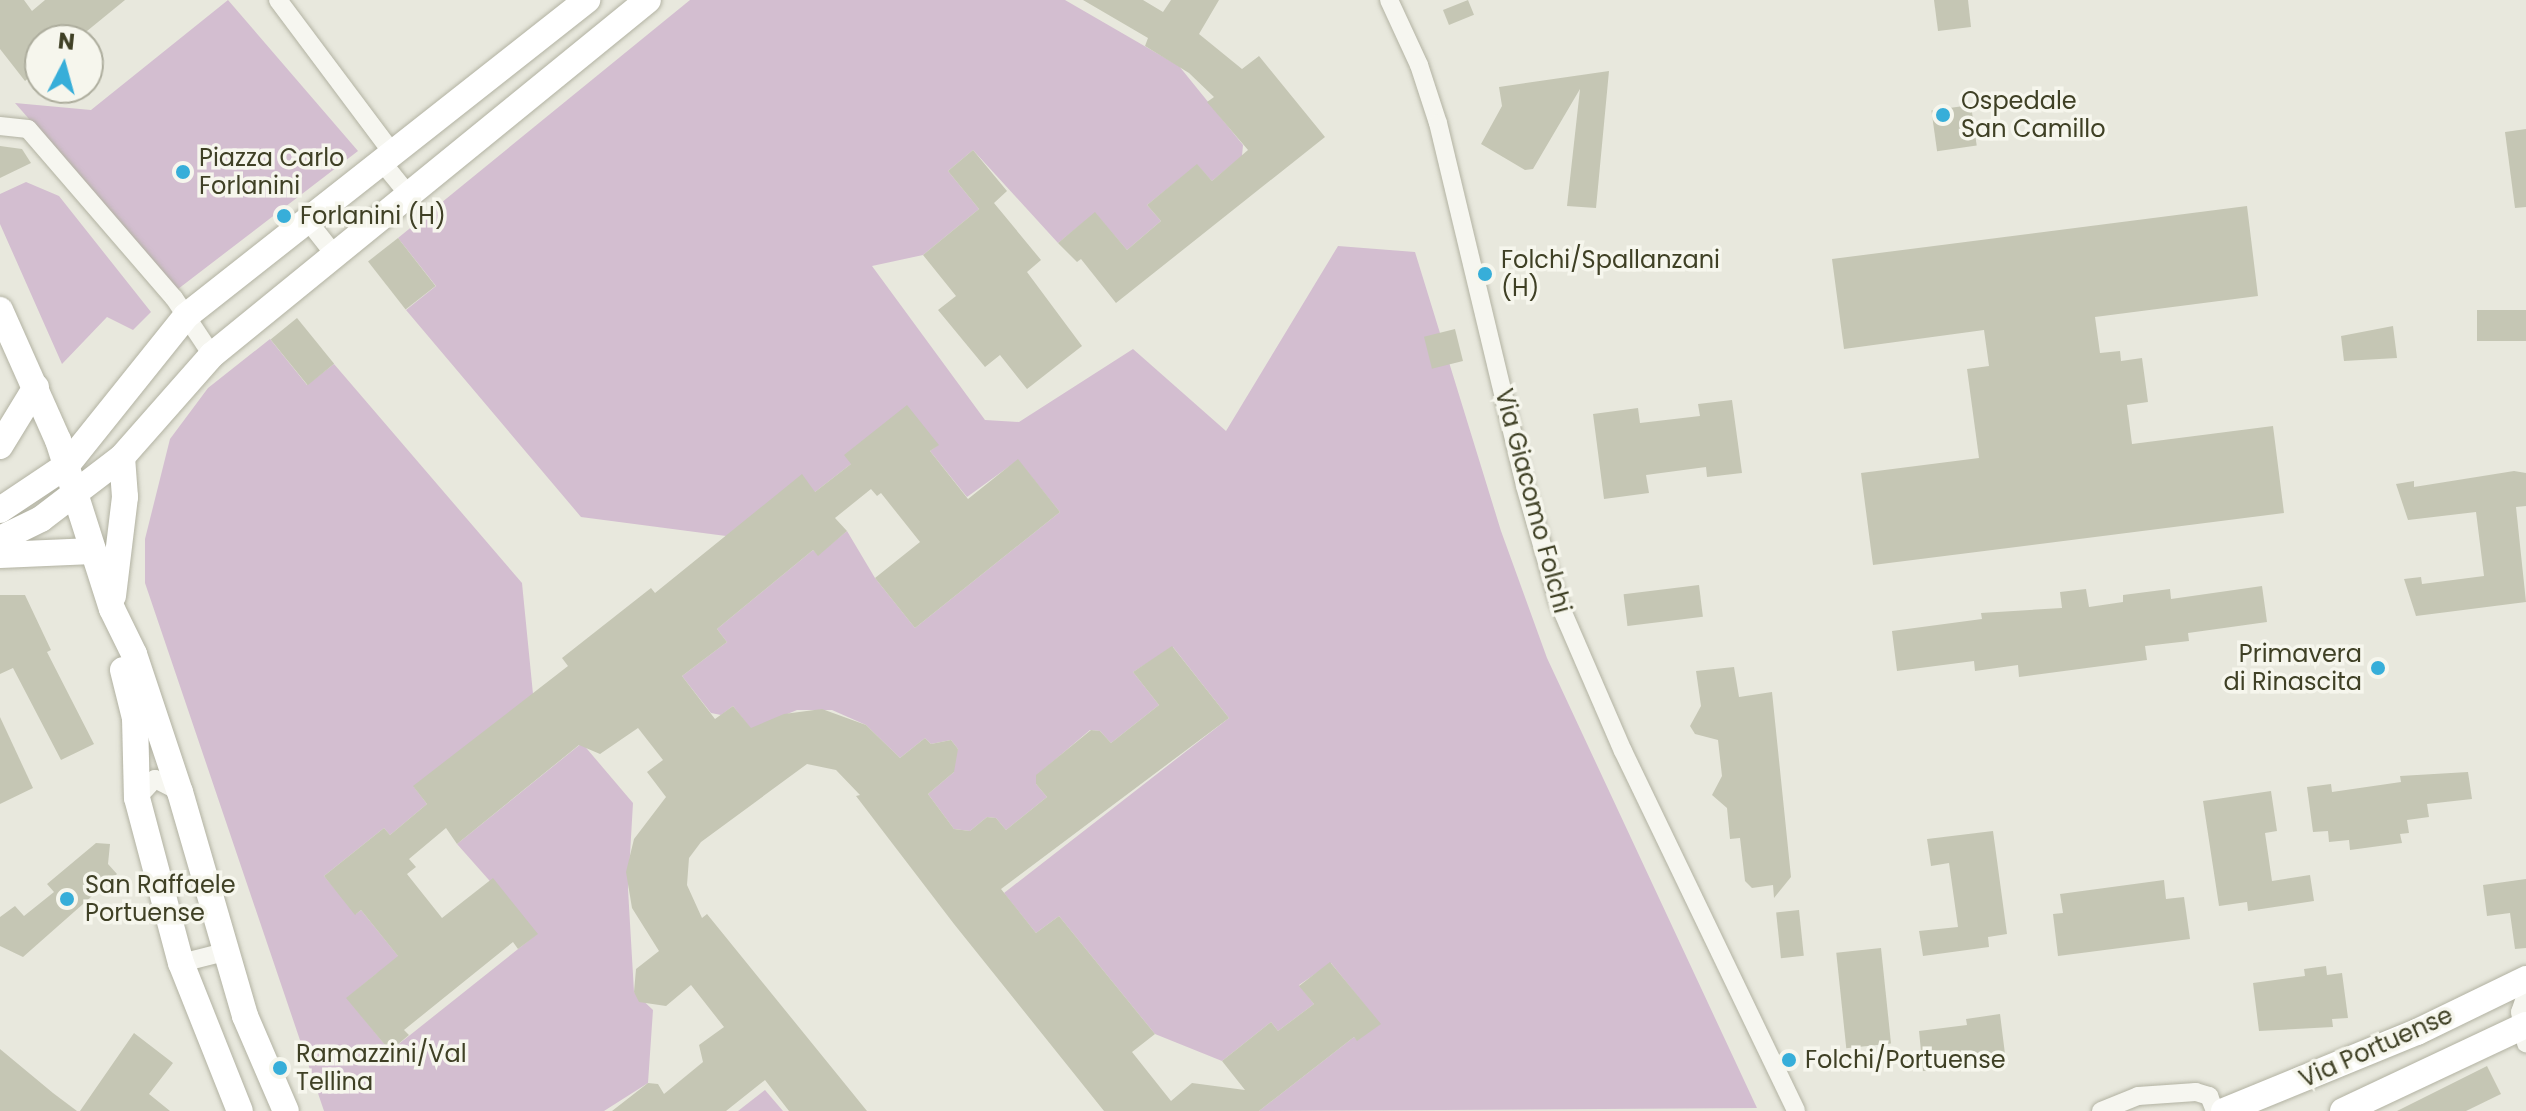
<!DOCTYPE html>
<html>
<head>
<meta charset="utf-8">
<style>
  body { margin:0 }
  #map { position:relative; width:2526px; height:1111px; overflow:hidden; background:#e8e8dd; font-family:Poppins,sans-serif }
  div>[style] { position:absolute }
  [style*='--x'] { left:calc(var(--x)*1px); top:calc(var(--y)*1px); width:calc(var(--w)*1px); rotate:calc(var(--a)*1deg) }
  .green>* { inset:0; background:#d3bed0 }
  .building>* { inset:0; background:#c5c6b4; transform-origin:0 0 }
  .roads { filter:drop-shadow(0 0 2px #b2b2a2) drop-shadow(0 0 2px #b2b2a2) }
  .street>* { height:18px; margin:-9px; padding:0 9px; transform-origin:9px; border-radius:9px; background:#f6f6f0 }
  .secondary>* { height:26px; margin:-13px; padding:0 13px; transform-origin:13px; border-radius:13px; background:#fff }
  .dots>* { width:22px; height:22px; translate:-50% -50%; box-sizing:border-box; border:4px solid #f6f6ed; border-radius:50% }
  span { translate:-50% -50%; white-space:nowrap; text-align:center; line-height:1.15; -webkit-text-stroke:7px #f6f6ed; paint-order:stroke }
  .poi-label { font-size:24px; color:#3f4025 }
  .left { translate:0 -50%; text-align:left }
  .right { translate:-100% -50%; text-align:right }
  .street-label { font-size:24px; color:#3f4025 }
  .north { position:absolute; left:24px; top:24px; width:80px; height:80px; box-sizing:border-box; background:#f6f6ed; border:2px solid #adad9d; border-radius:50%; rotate:6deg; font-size:22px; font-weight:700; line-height:32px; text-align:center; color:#3f4025 }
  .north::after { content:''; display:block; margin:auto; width:28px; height:36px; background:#37aed9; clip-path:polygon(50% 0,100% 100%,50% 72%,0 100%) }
</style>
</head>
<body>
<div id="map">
  <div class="green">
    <i style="clip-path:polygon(228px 0,358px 151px,178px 289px,15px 103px,91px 110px)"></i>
    <i style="clip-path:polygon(690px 0,1065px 0,1179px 66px,1243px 145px,1242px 156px,1212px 181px,1197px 165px,1147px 205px,1161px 221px,1127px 250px,1095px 213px,1058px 243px,973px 150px,948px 171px,979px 209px,923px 255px,872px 266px,985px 420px,1019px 422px,1133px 349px,1226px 431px,1338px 246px,1415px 252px,1501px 531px,1547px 658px,1757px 1108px,1259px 1111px,1354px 1037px,1357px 1040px,1380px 1024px,1331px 963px,1299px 985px,1314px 1004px,1278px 1031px,1271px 1022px,1222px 1061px,1155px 1034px,1059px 916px,1036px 933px,1004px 893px,1229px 718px,1173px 647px,1133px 672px,1159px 705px,1111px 743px,1100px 731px,1090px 730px,1037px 775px,1036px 784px,1047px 797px,1006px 830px,996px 818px,987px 817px,970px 831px,954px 829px,928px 794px,954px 772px,949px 765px,958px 749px,951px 740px,931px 744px,925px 738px,900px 758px,866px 725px,832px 710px,797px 710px,751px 729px,733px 706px,721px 715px,711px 713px,682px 676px,727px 642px,717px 629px,813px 550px,818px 555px,847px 531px,875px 578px,915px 628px,1060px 512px,1018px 460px,967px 497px,930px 451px,938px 445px,851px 464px,815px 492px,726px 536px,581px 517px,406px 310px,436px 286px,398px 238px)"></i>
    <i style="clip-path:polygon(26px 182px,59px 196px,151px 312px,133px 330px,107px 317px,62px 364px,0 224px,0 194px)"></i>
    <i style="clip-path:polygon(270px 339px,307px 385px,334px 364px,522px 583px,533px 694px,414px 787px,427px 804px,390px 835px,384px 828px,324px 876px,356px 914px,361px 910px,407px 967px,376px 974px,347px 998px,390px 1051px,537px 934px,457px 844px,582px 743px,633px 803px,628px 889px,634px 992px,653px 1010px,648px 1083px,604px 1111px,324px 1111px,145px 583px,145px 539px,170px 439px,208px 388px)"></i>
    <i style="clip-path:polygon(765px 1090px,783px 1111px,738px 1111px)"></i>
  </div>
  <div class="building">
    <i style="clip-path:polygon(0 0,24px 0,32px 11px,45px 0,125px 0,76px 40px,40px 40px,40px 69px,25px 81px,0 49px)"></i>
    <i style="clip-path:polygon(1083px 0,1143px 0,1163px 12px,1171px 0,1219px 0,1199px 34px,1242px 69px,1259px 56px,1325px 137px,1116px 303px,1081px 259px,1077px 262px,1058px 243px,1095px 212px,1127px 250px,1161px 221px,1147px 205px,1197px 164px,1212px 181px,1248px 150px,1207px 102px,1214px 97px,1189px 73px,1145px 46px,1148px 38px)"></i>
    <i style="left:1468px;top:0;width:16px;height:27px;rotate:68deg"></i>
    <i style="clip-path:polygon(1934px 0,1968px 0,1971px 27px,1938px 31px)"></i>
    <i style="clip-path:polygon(1609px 71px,1596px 208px,1567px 206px,1580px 89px,1533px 169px,1525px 170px,1481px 144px,1502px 106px,1499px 87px)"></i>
    <i style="left:1971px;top:105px;width:41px;height:40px;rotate:82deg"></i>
    <i style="clip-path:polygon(2526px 129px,2526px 207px,2515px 208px,2505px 132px)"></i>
    <i style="clip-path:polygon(0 146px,22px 149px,31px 163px,0 178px)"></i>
    <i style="clip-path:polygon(973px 150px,1007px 191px,994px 203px,1041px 260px,1027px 272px,1082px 346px,1027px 389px,1000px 355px,985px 367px,938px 310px,956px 296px,923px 255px,979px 209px,948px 171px)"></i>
    <i style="clip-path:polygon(2247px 206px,2258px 296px,2095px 317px,2100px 353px,2120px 351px,2121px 361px,2142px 358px,2148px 402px,2127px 405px,2132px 444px,2273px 426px,2284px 513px,1873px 565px,1861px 473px,1979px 458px,1967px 369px,1989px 366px,1984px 330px,1844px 349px,1832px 259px)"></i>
    <i style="left:398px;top:238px;width:61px;height:38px;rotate:52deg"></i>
    <i style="left:2526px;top:310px;width:31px;height:49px;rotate:90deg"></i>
    <i style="left:297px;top:318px;width:59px;height:34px;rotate:51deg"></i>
    <i style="clip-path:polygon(2393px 326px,2397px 358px,2344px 361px,2341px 336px)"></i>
    <i style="left:1455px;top:329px;width:33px;height:32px;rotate:76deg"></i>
    <i style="clip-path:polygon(1732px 400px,1742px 473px,1707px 477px,1706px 467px,1646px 475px,1649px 493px,1604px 499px,1593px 414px,1638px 408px,1640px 423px,1700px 416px,1698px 404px)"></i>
    <i style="clip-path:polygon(907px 405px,939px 445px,930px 451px,968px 499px,1018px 459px,1060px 512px,915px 628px,875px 578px,920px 542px,881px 493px,877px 496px,871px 489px,835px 518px,847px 531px,818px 556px,813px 550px,717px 629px,727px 642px,682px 676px,715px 719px,733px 706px,751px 728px,784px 714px,822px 709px,866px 725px,900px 758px,925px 738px,931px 744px,951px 740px,958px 749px,954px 772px,928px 794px,954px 829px,970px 831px,987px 817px,996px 818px,1006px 830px,1047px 797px,1036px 784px,1036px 775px,1091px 730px,1100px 731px,1111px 743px,1159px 705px,1133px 672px,1172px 646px,1229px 718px,1001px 889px,1036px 933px,1059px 916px,1155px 1034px,1132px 1052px,1171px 1101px,1192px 1083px,1245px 1090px,1222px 1061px,1271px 1022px,1278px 1031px,1314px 1004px,1299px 986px,1330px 962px,1381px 1024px,1357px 1041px,1354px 1037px,1259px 1111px,1104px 1111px,954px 924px,856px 796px,860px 795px,836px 770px,807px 764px,701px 842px,689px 858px,687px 885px,702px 918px,707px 914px,867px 1111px,789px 1111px,765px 1080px,726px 1111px,612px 1111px,648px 1083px,658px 1084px,664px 1094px,703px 1062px,699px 1045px,724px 1027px,691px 985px,666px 1006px,639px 1002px,634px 992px,636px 969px,659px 951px,632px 908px,626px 872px,634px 839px,666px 797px,647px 772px,663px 760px,638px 728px,600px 754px,579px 745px,457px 844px,446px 828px,409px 859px,416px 867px,407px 874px,442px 918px,493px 878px,538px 934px,518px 949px,513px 942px,404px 1030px,409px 1035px,390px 1051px,346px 998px,398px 956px,361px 910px,355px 915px,324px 876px,384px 828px,390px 835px,427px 804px,413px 786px,568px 666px,562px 658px,651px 588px,655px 593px,802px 474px,815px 492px,851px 464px,844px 455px)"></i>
    <i style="clip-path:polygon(2514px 471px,2526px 473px,2526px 506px,2516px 507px,2526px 602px,2416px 616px,2404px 579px,2421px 577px,2422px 584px,2484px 576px,2476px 512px,2408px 520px,2396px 484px,2414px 481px,2414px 487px)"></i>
    <i style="left:1699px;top:585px;width:32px;height:76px;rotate:83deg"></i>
    <i style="clip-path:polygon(2262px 586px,2267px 622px,2188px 633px,2189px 641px,2145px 646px,2147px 660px,2019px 677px,2018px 665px,1975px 671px,1974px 661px,1897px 671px,1892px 631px,1982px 619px,1981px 613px,2062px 608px,2060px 592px,2086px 589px,2089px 607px,2123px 602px,2123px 595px,2170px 589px,2171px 599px)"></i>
    <i style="clip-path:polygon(0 595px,25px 595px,51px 650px,47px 652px,94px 744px,61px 760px,13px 668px,0 674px)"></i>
    <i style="clip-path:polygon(1734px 667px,1739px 697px,1772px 692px,1791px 877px,1774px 898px,1773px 885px,1752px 888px,1745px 881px,1740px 838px,1730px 839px,1727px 808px,1712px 795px,1722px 776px,1718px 740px,1695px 734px,1690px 726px,1701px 706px,1696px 671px)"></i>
    <i style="clip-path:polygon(0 717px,33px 788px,0 804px)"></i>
    <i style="clip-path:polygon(2468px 772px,2472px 799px,2427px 804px,2429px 817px,2407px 820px,2409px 833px,2400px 834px,2402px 843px,2350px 850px,2349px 840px,2329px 842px,2328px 831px,2313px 832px,2307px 787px,2331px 784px,2332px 792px,2401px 782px,2400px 776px)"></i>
    <i style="clip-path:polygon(2271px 791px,2277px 831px,2265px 833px,2272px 881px,2310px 875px,2314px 901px,2248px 911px,2247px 902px,2219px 906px,2203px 801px)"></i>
    <i style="clip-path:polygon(1993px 831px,2007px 934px,1988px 937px,1989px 947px,1923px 956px,1919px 931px,1958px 927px,1949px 863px,1931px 866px,1927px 839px)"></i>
    <i style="clip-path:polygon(96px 843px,110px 844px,108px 864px,117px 874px,23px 957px,0 946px,0 917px,15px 906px,24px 916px,54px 892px,47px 884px)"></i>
    <i style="clip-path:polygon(2526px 879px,2526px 948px,2515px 949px,2510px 913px,2487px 916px,2483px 885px)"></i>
    <i style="clip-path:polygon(2164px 880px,2166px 899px,2184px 897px,2190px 939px,2058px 956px,2053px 914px,2063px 913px,2060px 894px)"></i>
    <i style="left:1799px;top:910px;width:46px;height:23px;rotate:84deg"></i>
    <i style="left:1881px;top:948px;width:96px;height:45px;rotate:84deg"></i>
    <i style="clip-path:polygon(2326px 966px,2327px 975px,2342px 973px,2348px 1018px,2332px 1019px,2333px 1027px,2259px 1031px,2253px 983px,2305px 976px,2304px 969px)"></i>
    <i style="clip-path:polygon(2000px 1014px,2006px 1062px,1923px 1071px,1919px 1031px,1967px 1025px,1966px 1019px)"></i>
    <i style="clip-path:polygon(134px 1033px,173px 1063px,149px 1094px,170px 1111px,80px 1111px)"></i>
    <i style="clip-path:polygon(0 1049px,53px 1093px,77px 1111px,0 1111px)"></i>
    <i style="clip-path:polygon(2487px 1066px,2501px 1094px,2466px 1111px,2397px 1111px)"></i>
  </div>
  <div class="roads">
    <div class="street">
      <i style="--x:278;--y:0;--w:192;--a:53.2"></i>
      <i style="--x:1389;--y:0;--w:72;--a:65.2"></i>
      <i style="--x:1419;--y:65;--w:61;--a:71.9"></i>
      <i style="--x:1438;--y:123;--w:373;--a:76.5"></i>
      <i style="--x:1525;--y:486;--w:120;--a:74"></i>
      <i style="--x:1558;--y:601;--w:163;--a:66.6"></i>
      <i style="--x:1623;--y:751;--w:399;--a:64.3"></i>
      <i style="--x:0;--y:126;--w:28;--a:6"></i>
      <i style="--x:28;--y:129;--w:223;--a:49.2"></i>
      <i style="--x:174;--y:298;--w:69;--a:56.3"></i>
      <i style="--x:382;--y:162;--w:41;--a:50.9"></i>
      <i style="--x:308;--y:221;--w:42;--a:51.8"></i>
      <i style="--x:137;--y:798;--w:26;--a:-47"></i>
      <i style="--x:155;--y:779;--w:28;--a:27"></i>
      <i style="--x:181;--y:963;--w:44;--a:-14.3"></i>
      <i style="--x:2526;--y:995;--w:18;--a:109"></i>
      <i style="--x:2520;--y:1012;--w:32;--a:79"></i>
      <i style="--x:2101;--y:1111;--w:40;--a:-22"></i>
      <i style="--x:2138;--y:1096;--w:58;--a:-3.9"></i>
      <i style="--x:2196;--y:1092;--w:14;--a:17"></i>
      <i style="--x:2209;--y:1096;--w:16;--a:68"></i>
    </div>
    <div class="secondary">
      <i style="--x:0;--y:310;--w:142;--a:66"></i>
      <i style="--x:58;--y:440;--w:177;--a:72.3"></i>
      <i style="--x:112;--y:609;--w:50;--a:63.9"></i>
      <i style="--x:134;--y:654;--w:145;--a:71.6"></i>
      <i style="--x:180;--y:792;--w:233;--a:73.8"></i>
      <i style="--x:245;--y:1016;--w:103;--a:66.7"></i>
      <i style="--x:0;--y:446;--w:69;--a:-58.6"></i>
      <i style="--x:0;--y:510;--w:79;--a:-33.7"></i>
      <i style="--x:66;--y:466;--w:192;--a:-51.3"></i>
      <i style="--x:186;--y:316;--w:511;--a:-38.24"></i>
      <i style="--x:0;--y:539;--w:46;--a:-26"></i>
      <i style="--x:41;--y:519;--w:102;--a:-37.4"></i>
      <i style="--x:122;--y:457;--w:136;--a:-48.6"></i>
      <i style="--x:212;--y:355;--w:562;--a:-39.15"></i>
      <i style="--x:0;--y:555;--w:93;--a:-2.5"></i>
      <i style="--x:113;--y:596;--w:100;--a:-83.1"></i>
      <i style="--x:125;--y:497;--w:40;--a:-94.3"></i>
      <i style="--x:123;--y:670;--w:49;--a:76"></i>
      <i style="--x:135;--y:718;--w:80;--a:88.6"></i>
      <i style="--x:137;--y:798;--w:171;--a:75.1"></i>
      <i style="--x:181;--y:963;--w:159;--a:68.3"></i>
      <i style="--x:2224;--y:1111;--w:209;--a:-22.3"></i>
      <i style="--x:2417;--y:1032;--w:121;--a:-25.9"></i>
      <i style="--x:2343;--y:1111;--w:202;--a:-25.2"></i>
    </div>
  </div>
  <div class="dots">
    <i style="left:1943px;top:115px;background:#37aed9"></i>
    <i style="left:183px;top:172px;background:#37aed9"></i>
    <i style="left:284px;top:216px;background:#37aed9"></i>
    <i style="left:1485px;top:274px;background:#37aed9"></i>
    <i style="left:2378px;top:668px;background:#37aed9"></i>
    <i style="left:67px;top:899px;background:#37aed9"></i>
    <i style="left:1789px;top:1060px;background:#37aed9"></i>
    <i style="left:280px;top:1068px;background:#37aed9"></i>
  </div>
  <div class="poi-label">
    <span class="left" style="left:1961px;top:115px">Ospedale<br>San Camillo</span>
    <span class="left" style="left:199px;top:172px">Piazza Carlo<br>Forlanini</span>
    <span class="left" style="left:300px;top:216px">Forlanini (H)</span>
    <span class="left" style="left:1501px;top:274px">Folchi/Spallanzani<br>(H)</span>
    <span class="right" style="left:2362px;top:668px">Primavera<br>di Rinascita</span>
    <span class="left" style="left:85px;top:899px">San Raffaele<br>Portuense</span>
    <span class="left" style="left:296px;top:1068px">Ramazzini/Val<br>Tellina</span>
    <span class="left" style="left:1805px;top:1060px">Folchi/Portuense</span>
  </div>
  <div class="street-label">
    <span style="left:1533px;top:501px;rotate:75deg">Via Giacomo Folchi</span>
    <span style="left:2376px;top:1047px;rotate:-24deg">Via Portuense</span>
  </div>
  <div class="north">N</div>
</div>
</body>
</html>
